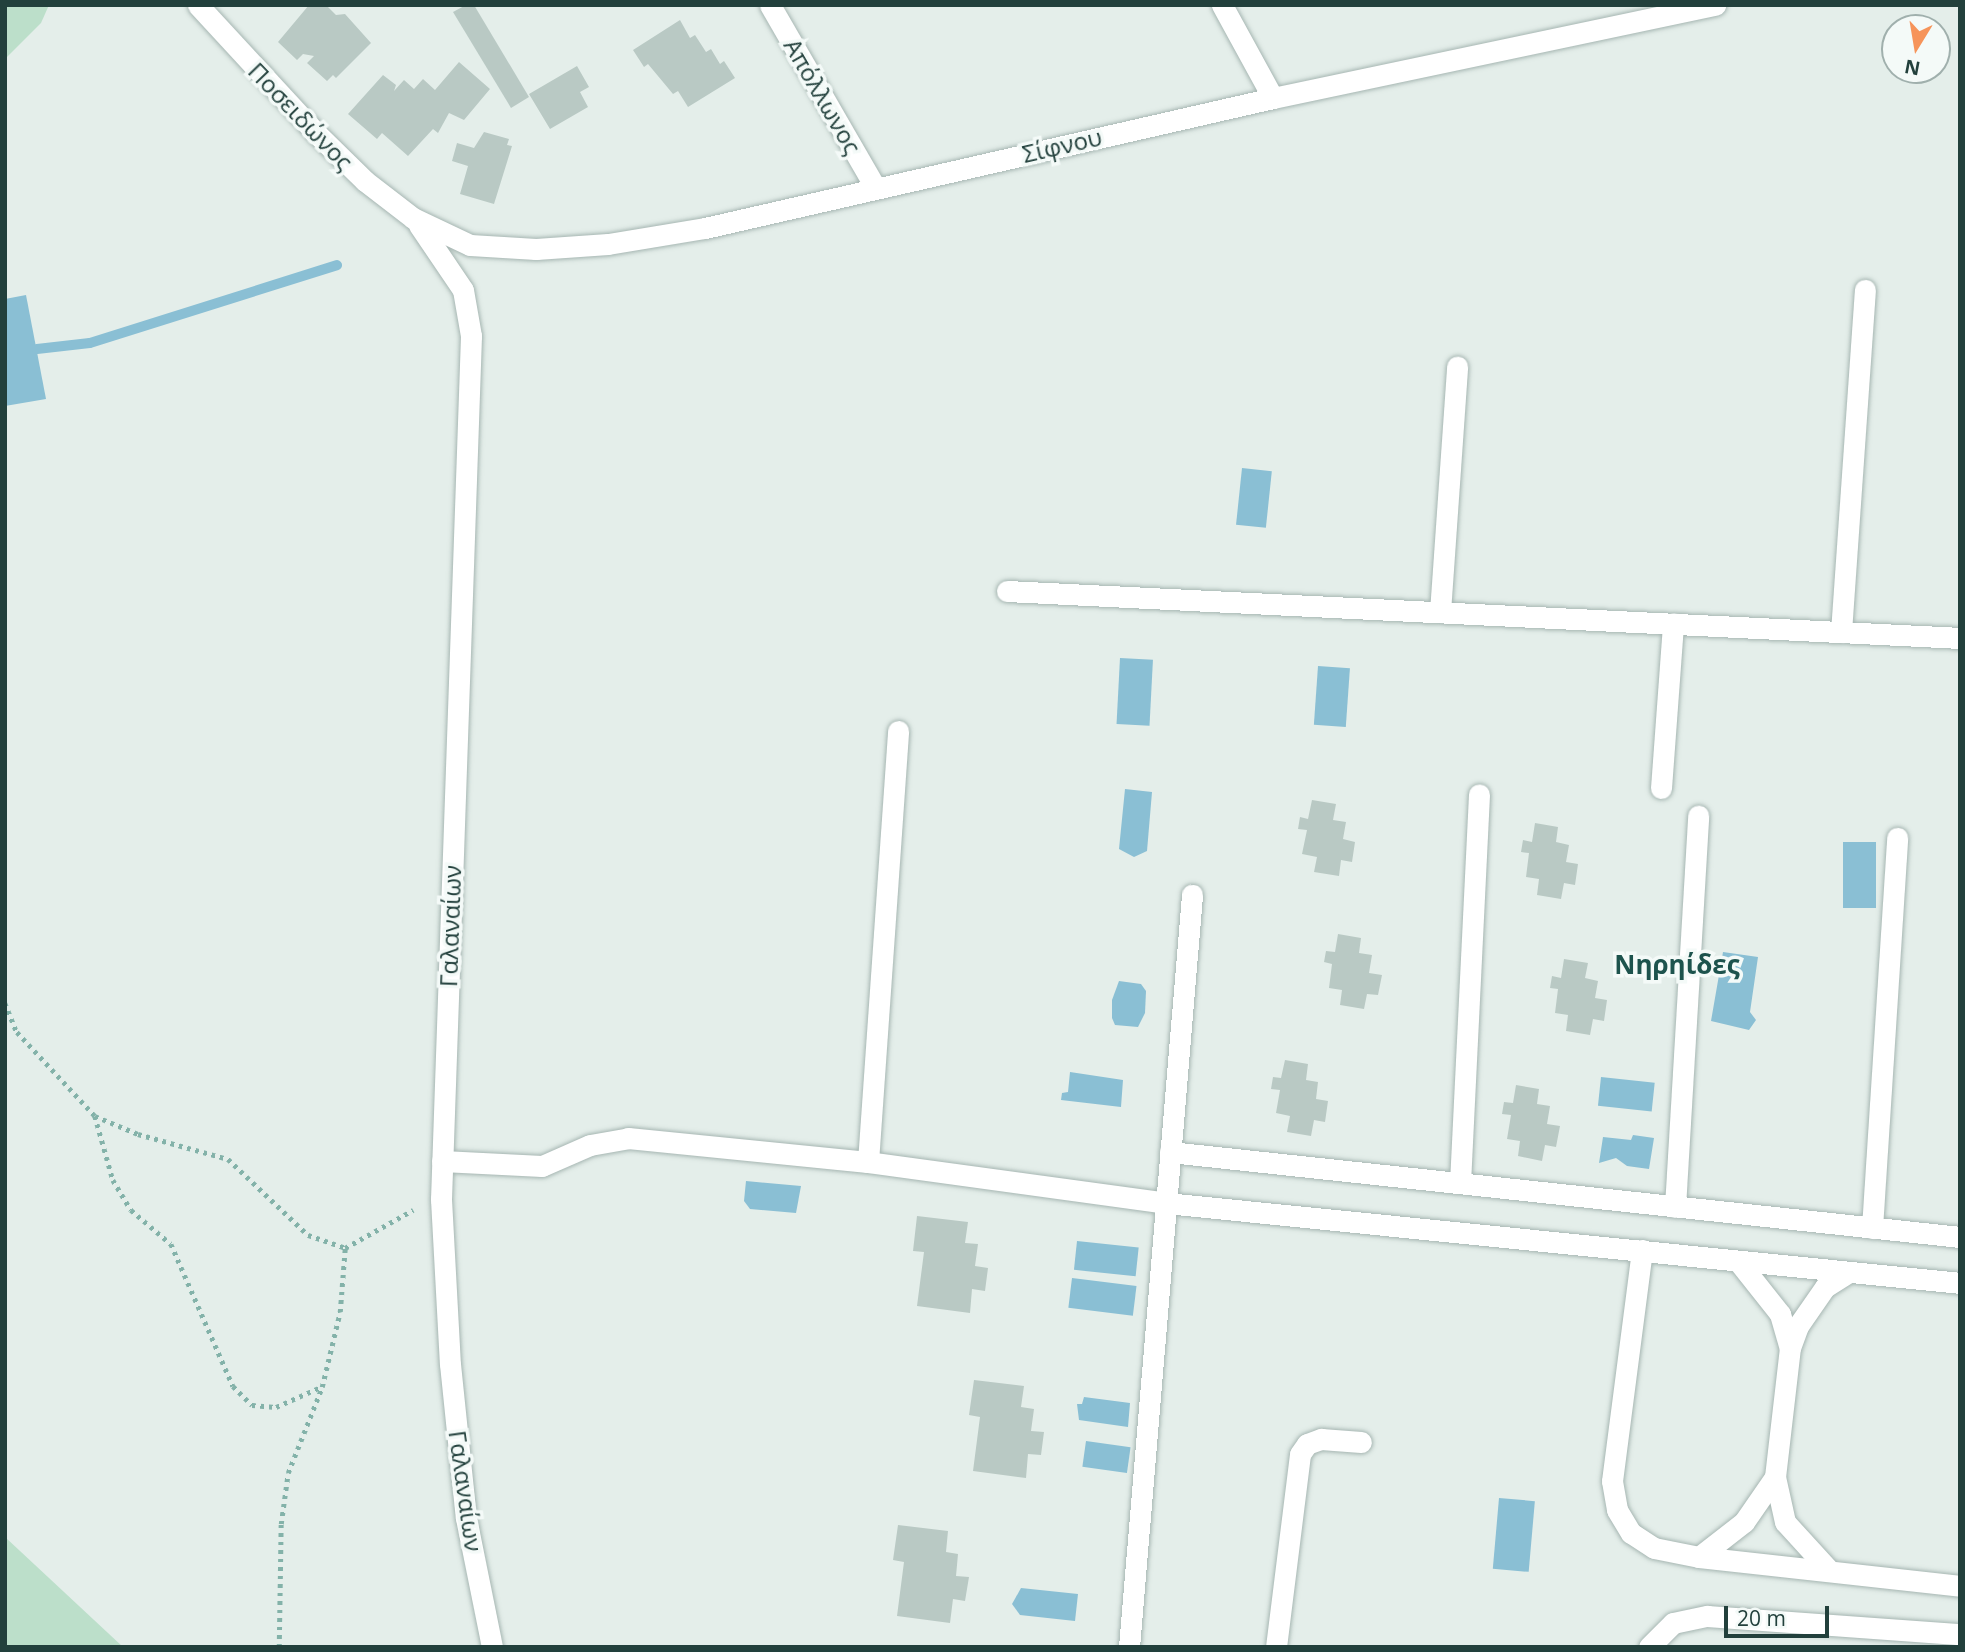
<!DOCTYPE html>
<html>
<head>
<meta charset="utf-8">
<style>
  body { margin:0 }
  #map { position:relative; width:1965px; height:1652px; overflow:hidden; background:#e4eeea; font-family:"Open Sans",sans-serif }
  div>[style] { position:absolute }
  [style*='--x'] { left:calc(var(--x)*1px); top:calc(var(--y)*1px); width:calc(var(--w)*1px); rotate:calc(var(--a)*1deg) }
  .green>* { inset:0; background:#bcdfca }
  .water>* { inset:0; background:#8abfd4; transform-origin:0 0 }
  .stream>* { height:10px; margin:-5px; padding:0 5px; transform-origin:5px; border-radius:5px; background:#8abfd4 }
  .building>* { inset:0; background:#b9c9c4 }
  .path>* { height:4.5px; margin-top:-2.25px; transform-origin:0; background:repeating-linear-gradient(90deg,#83b2a9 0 3.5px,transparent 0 8.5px) }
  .roads { filter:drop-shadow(0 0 2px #a6b6b2) drop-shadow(0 0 2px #a6b6b2) }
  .minor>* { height:21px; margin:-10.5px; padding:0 10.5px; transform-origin:10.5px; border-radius:10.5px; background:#fff }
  span { translate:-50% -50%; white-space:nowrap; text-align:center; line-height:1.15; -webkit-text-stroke:7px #f4faf8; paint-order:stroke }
  .street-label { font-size:24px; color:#22403c }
  .neighbourhood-label { font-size:26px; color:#1d534d; font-weight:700 }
  .frame { position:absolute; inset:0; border:7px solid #22403c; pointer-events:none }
  .north { position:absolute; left:1881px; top:14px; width:70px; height:70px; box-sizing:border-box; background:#f4faf8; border:2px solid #a0b0ad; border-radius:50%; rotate:191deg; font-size:19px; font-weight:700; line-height:28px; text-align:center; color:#22403c }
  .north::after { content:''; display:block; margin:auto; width:24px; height:32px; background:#f6945a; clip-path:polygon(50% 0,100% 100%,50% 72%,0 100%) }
  .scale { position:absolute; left:1724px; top:1606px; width:105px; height:32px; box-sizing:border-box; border:4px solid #22403c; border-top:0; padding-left:9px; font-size:21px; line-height:24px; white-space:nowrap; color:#22403c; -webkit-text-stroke:5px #f4faf8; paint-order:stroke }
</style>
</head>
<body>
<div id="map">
  <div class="green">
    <i style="clip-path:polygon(5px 5px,49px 5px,41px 23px,5px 59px)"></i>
    <i style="clip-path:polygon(5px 1537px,123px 1647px,5px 1647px)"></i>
  </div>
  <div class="water">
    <i style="clip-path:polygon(26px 295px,46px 399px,5px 406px,5px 299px)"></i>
    <i style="left:1242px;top:468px;width:30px;height:57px;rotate:6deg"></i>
    <i style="left:1120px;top:658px;width:33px;height:66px;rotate:3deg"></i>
    <i style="left:1318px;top:666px;width:32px;height:59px;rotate:4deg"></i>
    <i style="clip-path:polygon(1125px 789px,1152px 792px,1147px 851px,1134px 857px,1119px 849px)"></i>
    <i style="left:1843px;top:842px;width:33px;height:66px"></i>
    <i style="clip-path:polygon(1723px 952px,1758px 957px,1750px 1012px,1756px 1020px,1749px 1030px,1711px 1021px)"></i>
    <i style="clip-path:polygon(1119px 981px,1141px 984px,1146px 991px,1145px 1013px,1138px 1027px,1115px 1025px,1112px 1018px,1112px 1000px)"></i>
    <i style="clip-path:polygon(1070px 1072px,1123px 1080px,1121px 1107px,1061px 1100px,1062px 1093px,1068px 1092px)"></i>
    <i style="left:1601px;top:1077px;width:54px;height:29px;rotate:6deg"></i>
    <i style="clip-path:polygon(1633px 1135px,1654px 1138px,1649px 1169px,1627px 1166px,1616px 1158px,1599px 1163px,1603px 1137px,1631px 1140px)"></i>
    <i style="clip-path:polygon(746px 1181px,801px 1186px,796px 1213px,750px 1209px,744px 1201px)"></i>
    <i style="left:1077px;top:1241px;width:62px;height:29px;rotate:6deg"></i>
    <i style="left:1072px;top:1278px;width:65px;height:30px;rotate:7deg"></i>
    <i style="clip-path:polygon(1084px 1397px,1130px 1403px,1128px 1427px,1079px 1420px,1077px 1404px,1082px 1404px)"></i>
    <i style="left:1086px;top:1441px;width:45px;height:26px;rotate:8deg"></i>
    <i style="left:1499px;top:1498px;width:36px;height:71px;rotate:5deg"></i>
    <i style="clip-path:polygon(1021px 1588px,1078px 1594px,1075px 1621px,1020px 1615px,1012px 1604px)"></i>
  </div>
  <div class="stream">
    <i style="--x:37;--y:349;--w:53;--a:-6.5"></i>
    <i style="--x:90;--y:343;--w:259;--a:-17.5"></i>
  </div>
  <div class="building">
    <i style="clip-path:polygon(309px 5px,326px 5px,336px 15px,345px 14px,371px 43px,336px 78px,333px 75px,327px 81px,307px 63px,314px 56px,303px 54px,297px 60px,278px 42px)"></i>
    <i style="clip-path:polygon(466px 5px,474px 5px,529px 97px,511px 108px,453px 12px)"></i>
    <i style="clip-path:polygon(680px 20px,690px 38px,695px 35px,706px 52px,711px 49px,720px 64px,724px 61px,735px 78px,688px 107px,678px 91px,673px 94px,648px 64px,644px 67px,633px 50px)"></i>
    <i style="clip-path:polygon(459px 62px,490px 89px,464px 120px,449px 113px,438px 133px,433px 129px,408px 156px,382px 133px,377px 139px,348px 114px,383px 75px,396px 85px,394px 91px,404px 80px,414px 89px,423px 79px,435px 90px)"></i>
    <i style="clip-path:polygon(577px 66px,589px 87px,580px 92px,588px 107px,550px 129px,529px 94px)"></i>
    <i style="clip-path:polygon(484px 132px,509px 139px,507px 145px,512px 146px,494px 204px,460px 194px,468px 166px,452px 161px,457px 143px,474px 148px)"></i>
    <i style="clip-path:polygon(1312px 800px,1336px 804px,1333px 820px,1346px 822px,1343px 839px,1355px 842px,1352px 862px,1341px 860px,1339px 876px,1314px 872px,1317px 857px,1302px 854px,1307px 830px,1298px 829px,1300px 817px,1308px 819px)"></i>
    <i style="clip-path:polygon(1535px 823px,1558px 827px,1556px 842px,1569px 845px,1566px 862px,1578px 864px,1575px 885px,1564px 883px,1561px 899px,1537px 895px,1539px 879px,1526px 877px,1529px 853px,1521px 852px,1523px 840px,1532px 842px)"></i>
    <i style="clip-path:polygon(1338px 934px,1361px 938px,1359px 953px,1372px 955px,1369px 973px,1382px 975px,1378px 995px,1367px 994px,1364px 1009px,1340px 1005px,1342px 990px,1329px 988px,1332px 964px,1324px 962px,1326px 951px,1335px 952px)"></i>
    <i style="clip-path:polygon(1564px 959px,1588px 963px,1585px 978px,1598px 981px,1595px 998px,1607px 1000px,1604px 1021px,1593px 1019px,1590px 1035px,1566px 1031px,1568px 1015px,1555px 1013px,1558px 989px,1550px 988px,1552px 976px,1561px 978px)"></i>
    <i style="clip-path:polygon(1285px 1060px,1308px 1064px,1306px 1080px,1318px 1082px,1316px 1099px,1328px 1101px,1325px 1122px,1314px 1120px,1311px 1136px,1287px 1132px,1290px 1116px,1276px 1113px,1280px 1090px,1271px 1089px,1273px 1077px,1281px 1078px)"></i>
    <i style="clip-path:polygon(1516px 1085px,1539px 1089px,1537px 1104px,1550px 1106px,1547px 1124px,1560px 1126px,1556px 1147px,1545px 1145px,1542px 1161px,1518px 1156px,1520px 1141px,1507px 1139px,1511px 1115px,1502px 1114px,1504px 1102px,1513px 1103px)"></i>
    <i style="clip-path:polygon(917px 1216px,968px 1222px,965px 1243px,978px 1244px,975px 1266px,988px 1268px,985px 1291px,972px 1289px,970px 1313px,917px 1306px,924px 1252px,913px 1251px)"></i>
    <i style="clip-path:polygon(974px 1380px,1024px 1386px,1021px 1407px,1034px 1409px,1031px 1431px,1044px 1432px,1041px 1455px,1028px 1454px,1026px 1478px,973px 1471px,980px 1417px,969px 1415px)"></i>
    <i style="clip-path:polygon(898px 1525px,948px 1531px,946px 1552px,958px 1554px,956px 1576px,969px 1577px,965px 1601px,953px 1599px,950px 1623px,897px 1616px,904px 1562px,893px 1560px)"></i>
  </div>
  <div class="path">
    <i style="--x:5;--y:1003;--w:31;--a:68"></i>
    <i style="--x:17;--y:1032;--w:115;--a:47.1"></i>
    <i style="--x:95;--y:1116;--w:47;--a:22.7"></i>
    <i style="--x:138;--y:1134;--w:93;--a:15.5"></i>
    <i style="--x:228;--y:1159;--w:110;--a:43.5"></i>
    <i style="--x:308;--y:1235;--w:39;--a:19"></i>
    <i style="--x:95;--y:1116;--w:66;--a:74.3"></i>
    <i style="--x:113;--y:1180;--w:35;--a:59"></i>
    <i style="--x:131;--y:1210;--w:52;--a:40.4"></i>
    <i style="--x:171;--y:1244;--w:155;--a:66.4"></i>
    <i style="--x:233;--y:1386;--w:27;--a:45"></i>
    <i style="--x:252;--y:1405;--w:24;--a:5"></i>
    <i style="--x:276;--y:1407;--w:49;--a:-24"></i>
    <i style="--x:279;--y:1647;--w:123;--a:-89.1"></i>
    <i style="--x:281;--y:1524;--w:51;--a:-82.2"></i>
    <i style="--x:288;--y:1473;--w:92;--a:-68.4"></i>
    <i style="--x:322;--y:1387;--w:77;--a:-76.5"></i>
    <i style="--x:340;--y:1312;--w:64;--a:-85.5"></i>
    <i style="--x:345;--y:1248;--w:78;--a:-29.2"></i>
  </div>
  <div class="roads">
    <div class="minor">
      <i style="--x:198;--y:5;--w:174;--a:47.3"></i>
      <i style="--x:316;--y:133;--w:69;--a:44.4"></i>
      <i style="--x:365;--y:181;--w:61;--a:37.6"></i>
      <i style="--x:413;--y:218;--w:63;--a:25.3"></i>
      <i style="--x:470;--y:245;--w:66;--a:3.5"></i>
      <i style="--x:536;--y:249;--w:72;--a:-4"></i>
      <i style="--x:608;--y:244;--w:98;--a:-9.4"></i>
      <i style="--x:705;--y:228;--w:583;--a:-12.89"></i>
      <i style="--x:1273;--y:98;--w:452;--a:-11.9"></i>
      <i style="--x:770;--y:5;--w:210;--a:60"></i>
      <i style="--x:1222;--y:5;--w:106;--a:61.3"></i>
      <i style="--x:419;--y:225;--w:78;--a:55.9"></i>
      <i style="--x:463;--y:290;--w:47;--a:80.1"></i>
      <i style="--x:471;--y:336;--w:864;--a:91.99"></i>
      <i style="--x:441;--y:1199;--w:165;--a:86.9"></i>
      <i style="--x:450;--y:1364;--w:155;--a:84.1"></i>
      <i style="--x:466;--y:1518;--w:132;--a:78.6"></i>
      <i style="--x:1007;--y:591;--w:954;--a:2.82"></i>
      <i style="--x:1440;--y:612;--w:246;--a:-86"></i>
      <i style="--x:1841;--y:632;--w:343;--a:-86"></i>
      <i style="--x:1661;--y:788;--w:165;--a:-85.8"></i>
      <i style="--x:1170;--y:1152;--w:795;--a:6.14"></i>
      <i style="--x:442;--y:1161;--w:100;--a:2.9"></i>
      <i style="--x:542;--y:1166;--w:52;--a:-23.6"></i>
      <i style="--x:590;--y:1145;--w:39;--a:-10"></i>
      <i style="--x:628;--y:1138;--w:241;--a:5.7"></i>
      <i style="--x:868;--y:1162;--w:301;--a:7.8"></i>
      <i style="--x:1166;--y:1203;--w:798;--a:5.75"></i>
      <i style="--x:868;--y:1162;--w:432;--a:-86"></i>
      <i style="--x:1460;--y:1183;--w:389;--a:-87.2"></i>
      <i style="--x:1675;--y:1207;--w:392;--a:-86.6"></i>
      <i style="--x:1872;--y:1228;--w:391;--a:-86.3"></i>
      <i style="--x:1642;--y:1250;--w:233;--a:97.4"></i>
      <i style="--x:1612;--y:1481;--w:29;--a:80"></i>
      <i style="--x:1617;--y:1510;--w:27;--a:59"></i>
      <i style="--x:1631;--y:1533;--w:27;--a:33"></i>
      <i style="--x:1654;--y:1548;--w:46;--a:11.3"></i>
      <i style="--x:1699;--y:1557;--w:263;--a:6.3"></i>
      <i style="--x:1738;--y:1261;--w:68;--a:51.6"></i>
      <i style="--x:1780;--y:1314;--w:35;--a:74"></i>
      <i style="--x:1699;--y:1557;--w:57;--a:-37.9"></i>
      <i style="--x:1744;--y:1522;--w:55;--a:-55.4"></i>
      <i style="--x:1827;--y:1568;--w:62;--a:-132.4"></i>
      <i style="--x:1785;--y:1522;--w:46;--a:-102.5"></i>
      <i style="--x:1775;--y:1477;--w:130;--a:-83.4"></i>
      <i style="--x:1790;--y:1348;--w:23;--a:-70"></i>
      <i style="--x:1798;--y:1326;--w:47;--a:-55.3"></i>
      <i style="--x:1825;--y:1287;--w:28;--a:-32"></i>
      <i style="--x:1129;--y:1647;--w:755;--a:-85.21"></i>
      <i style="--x:1276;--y:1647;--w:194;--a:-82.9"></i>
      <i style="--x:1300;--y:1454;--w:12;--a:-55"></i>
      <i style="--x:1307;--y:1444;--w:15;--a:-20"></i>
      <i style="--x:1321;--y:1439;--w:40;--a:4.3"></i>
      <i style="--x:1649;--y:1647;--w:34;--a:-45"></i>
      <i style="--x:1673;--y:1623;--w:35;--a:-12"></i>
      <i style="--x:1707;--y:1616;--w:254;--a:4.1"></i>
    </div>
  </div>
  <div class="street-label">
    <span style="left:823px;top:96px;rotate:60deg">Απόλλωνος</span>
    <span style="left:301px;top:116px;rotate:46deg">Ποσειδώνος</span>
    <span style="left:1062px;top:145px;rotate:-13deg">Σίφνου</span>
    <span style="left:450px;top:926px;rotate:-88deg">Γαλαναίων</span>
    <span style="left:466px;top:1491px;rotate:82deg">Γαλαναίων</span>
  </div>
  <div class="neighbourhood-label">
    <span style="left:1677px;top:965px">Νηρηίδες</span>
  </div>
  <div class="frame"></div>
  <div class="north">N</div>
  <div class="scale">20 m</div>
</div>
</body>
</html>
